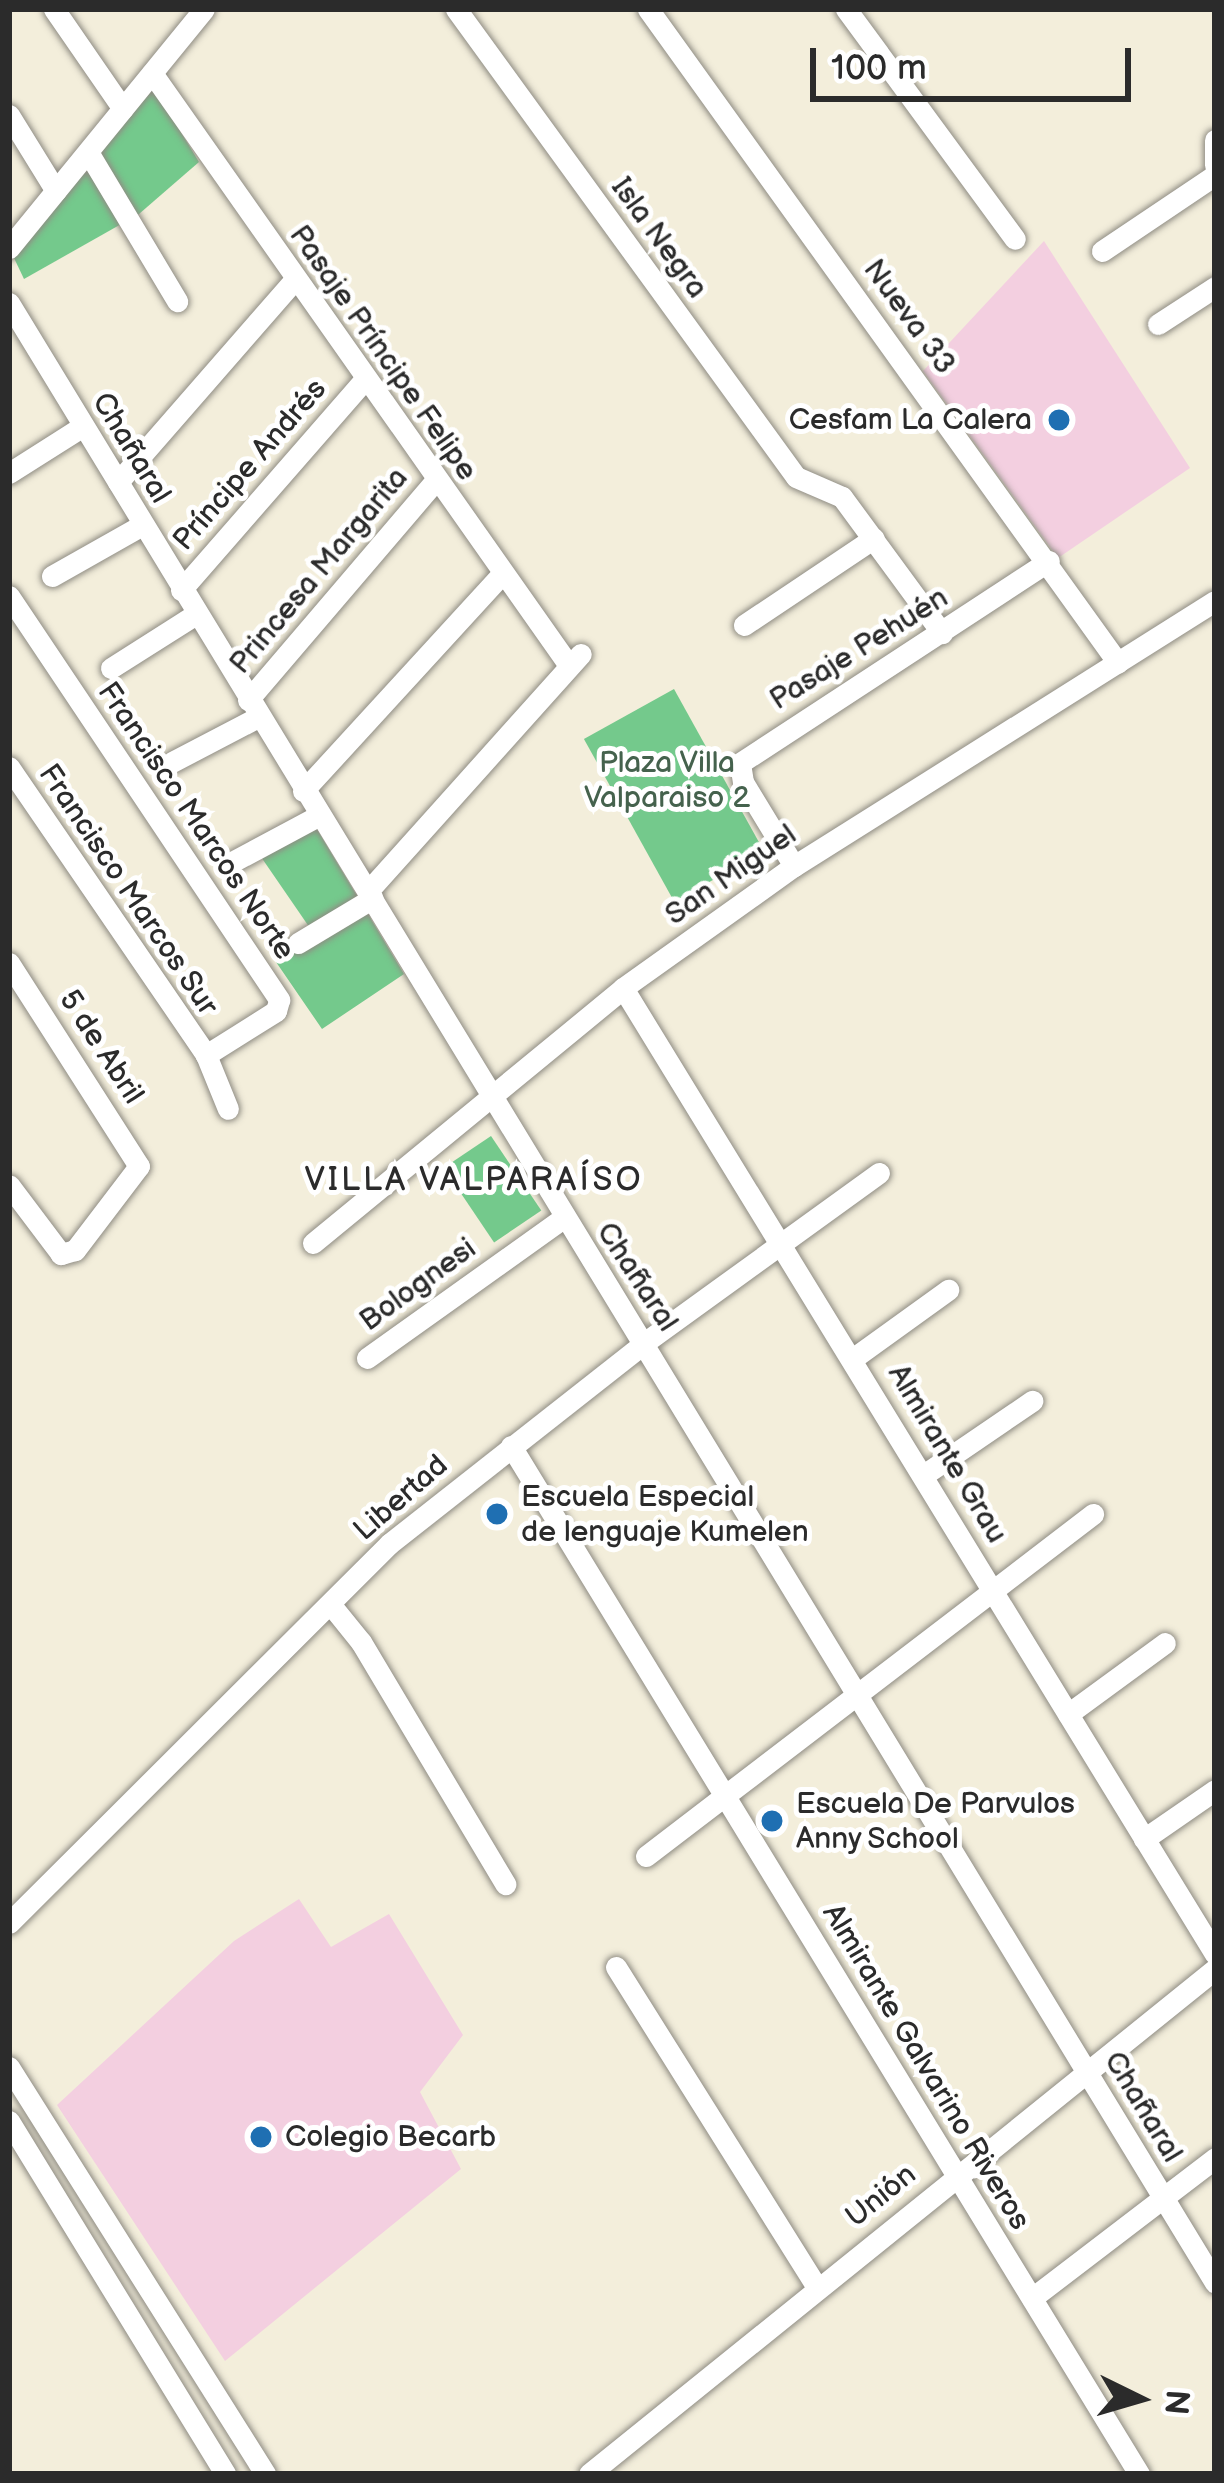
<!DOCTYPE html>
<html>
<head>
<meta charset="utf-8">
<style>
  body { margin:0 }
  #map { position:relative; width:1224px; height:2483px; overflow:hidden; background:#f3eedb; font-family:"Balsamiq Sans",sans-serif }
  div>[style] { position:absolute }
  [style*='--x'] { left:calc(var(--x)*1px); top:calc(var(--y)*1px); width:calc(var(--w)*1px); rotate:calc(var(--a)*1deg) }
  .built>* { inset:0; background:#f3cfe0 }
  .green>* { inset:0; background:#74c98c; transform-origin:0 0 }
  .roads { filter:drop-shadow(0 0 3px #8f8c83) drop-shadow(0 0 3px #8f8c83) }
  .minor>* { height:21px; margin:-10.5px; padding:0 10.5px; transform-origin:10.5px; border-radius:10.5px; background:#fff }
  .dots>* { width:33px; height:33px; translate:-50% -50%; box-sizing:border-box; border:6px solid #fff; border-radius:50% }
  span { translate:-50% -50%; white-space:nowrap; text-align:center; line-height:1.15; -webkit-text-stroke:10px #fff; paint-order:stroke }
  .street-label { font-size:30px; color:#2b2b2b }
  .poi-label { font-size:30px; color:#2b2b2b }
  .right { translate:-100% -50%; text-align:right }
  .left { translate:0 -50%; text-align:left }
  .park-label { font-size:30px; color:#45624d }
  .neighbourhood-label { font-size:33px; color:#2b2b2b; letter-spacing:3px }
  .frame { position:absolute; inset:0; border:12px solid #2b2b2b; pointer-events:none }
  .north { position:absolute; left:1080px; top:2339px; width:120px; height:120px; -webkit-text-stroke:9px #fff; paint-order:stroke; rotate:95deg; font-size:33px; font-weight:700; line-height:48px; text-align:center; color:#2b2b2b }
  .north::after { content:''; display:block; margin:auto; width:42px; height:54px; background:#2b2b2b; clip-path:polygon(50% 0,100% 100%,50% 72%,0 100%) }
  .scale { position:absolute; left:810px; top:48px; width:321px; height:54px; box-sizing:border-box; border:6px solid #2b2b2b; border-top:0; padding-left:15px; font-size:36px; line-height:42px; white-space:nowrap; color:#2b2b2b; -webkit-text-stroke:9px #fff; paint-order:stroke }
</style>
</head>
<body>
<div id="map">
  <div class="built">
    <i style="clip-path:polygon(1044px 241px,1190px 468px,1058px 558px,923px 371px)"></i>
    <i style="clip-path:polygon(299px 1899px,331px 1947px,389px 1914px,463px 2035px,420px 2092px,461px 2169px,225px 2361px,57px 2105px,234px 1941px)"></i>
  </div>
  <div class="green">
    <i style="clip-path:polygon(154px 88px,199px 162px,139px 214px,24px 279px,14px 258px)"></i>
    <i style="left:674px;top:689px;width:186px;height:103px;rotate:61deg"></i>
    <i style="clip-path:polygon(315px 826px,404px 974px,322px 1029px,276px 962px,314px 934px,259px 854px)"></i>
    <i style="left:491px;top:1136px;width:90px;height:57px;rotate:56deg"></i>
  </div>
  <div class="roads">
    <div class="minor">
      <i style="--x:54;--y:9;--w:121;--a:55.4"></i>
      <i style="--x:456;--y:9;--w:578;--a:54"></i>
      <i style="--x:796;--y:477;--w:50;--a:23.5"></i>
      <i style="--x:842;--y:497;--w:169;--a:53.7"></i>
      <i style="--x:648;--y:9;--w:805;--a:54.3"></i>
      <i style="--x:846;--y:9;--w:285;--a:53.7"></i>
      <i style="--x:152;--y:73;--w:723;--a:54.86"></i>
      <i style="--x:9;--y:115;--w:89;--a:58.3"></i>
      <i style="--x:1215;--y:140;--w:25;--a:90"></i>
      <i style="--x:88;--y:152;--w:174;--a:59.1"></i>
      <i style="--x:9;--y:248;--w:308;--a:-50.8"></i>
      <i style="--x:1102;--y:251;--w:136;--a:-33.9"></i>
      <i style="--x:9;--y:303;--w:2318;--a:58.65"></i>
      <i style="--x:1158;--y:324;--w:68;--a:-33"></i>
      <i style="--x:9;--y:473;--w:88;--a:-32.4"></i>
      <i style="--x:118;--y:482;--w:268;--a:-48.9"></i>
      <i style="--x:52;--y:576;--w:103;--a:-29.5"></i>
      <i style="--x:181;--y:590;--w:279;--a:-48.9"></i>
      <i style="--x:9;--y:596;--w:486;--a:56.2"></i>
      <i style="--x:279;--y:1000;--w:11;--a:105"></i>
      <i style="--x:276;--y:1011;--w:83;--a:147.8"></i>
      <i style="--x:744;--y:625;--w:156;--a:-33.8"></i>
      <i style="--x:111;--y:668;--w:101;--a:-32.4"></i>
      <i style="--x:248;--y:700;--w:289;--a:-49.5"></i>
      <i style="--x:172;--y:762;--w:97;--a:-27.6"></i>
      <i style="--x:9;--y:767;--w:349;--a:55.6"></i>
      <i style="--x:206;--y:1055;--w:58;--a:67.8"></i>
      <i style="--x:303;--y:791;--w:294;--a:-47.5"></i>
      <i style="--x:232;--y:862;--w:98;--a:-28.1"></i>
      <i style="--x:794;--y:866;--w:98;--a:-121.3"></i>
      <i style="--x:743;--y:782;--w:19;--a:-99"></i>
      <i style="--x:740;--y:763;--w:369;--a:-33.2"></i>
      <i style="--x:369;--y:890;--w:317;--a:-48.1"></i>
      <i style="--x:298;--y:943;--w:87;--a:-31"></i>
      <i style="--x:9;--y:963;--w:241;--a:57.4"></i>
      <i style="--x:139;--y:1166;--w:106;--a:127.3"></i>
      <i style="--x:75;--y:1250;--w:15;--a:164"></i>
      <i style="--x:61;--y:1254;--w:86;--a:-127"></i>
      <i style="--x:623;--y:988;--w:1133;--a:58.5"></i>
      <i style="--x:313;--y:1243;--w:401;--a:-39.4"></i>
      <i style="--x:623;--y:988;--w:210;--a:-35.5"></i>
      <i style="--x:794;--y:866;--w:497;--a:-32.2"></i>
      <i style="--x:855;--y:1357;--w:115;--a:-35.8"></i>
      <i style="--x:367;--y:1358;--w:241;--a:-35.5"></i>
      <i style="--x:511;--y:1446;--w:1205;--a:58.58"></i>
      <i style="--x:925;--y:1474;--w:130;--a:-34.3"></i>
      <i style="--x:331;--y:1605;--w:48;--a:51"></i>
      <i style="--x:361;--y:1642;--w:282;--a:59.2"></i>
      <i style="--x:1068;--y:1714;--w:120;--a:-36.2"></i>
      <i style="--x:1144;--y:1839;--w:86;--a:-34.6"></i>
      <i style="--x:646;--y:1856;--w:563;--a:-37.42"></i>
      <i style="--x:9;--y:1923;--w:537;--a:-44.92"></i>
      <i style="--x:389;--y:1544;--w:325;--a:-38.2"></i>
      <i style="--x:644;--y:1343;--w:290;--a:-35.9"></i>
      <i style="--x:616;--y:1967;--w:378;--a:57.9"></i>
      <i style="--x:9;--y:2067;--w:481;--a:57.8"></i>
      <i style="--x:9;--y:2121;--w:414;--a:58.5"></i>
      <i style="--x:1032;--y:2298;--w:230;--a:-37.4"></i>
      <i style="--x:589;--y:2474;--w:804;--a:-38.89"></i>
    </div>
  </div>
  <div class="dots">
    <i style="left:1059px;top:420px;background:#1f6fb2"></i>
    <i style="left:497px;top:1514px;background:#1f6fb2"></i>
    <i style="left:772px;top:1821px;background:#1f6fb2"></i>
    <i style="left:261px;top:2137px;background:#1f6fb2"></i>
  </div>
  <div class="street-label">
    <span style="left:659px;top:238px;rotate:54deg">Isla Negra</span>
    <span style="left:909px;top:317px;rotate:54deg">Nueva 33</span>
    <span style="left:383px;top:353px;rotate:55deg">Pasaje Príncipe Felipe</span>
    <span style="left:131px;top:448px;rotate:59deg">Chañaral</span>
    <span style="left:250px;top:465px;rotate:-49deg">Príncipe Andrés</span>
    <span style="left:319px;top:571px;rotate:-50deg">Princesa Margarita</span>
    <span style="left:859px;top:649px;rotate:-32deg">Pasaje Pehuén</span>
    <span style="left:196px;top:821px;rotate:56deg">Francisco Marcos Norte</span>
    <span style="left:731px;top:875px;rotate:-35deg">San Miguel</span>
    <span style="left:128px;top:890px;rotate:56deg">Francisco Marcos Sur</span>
    <span style="left:101px;top:1047px;rotate:57deg">5 de Abril</span>
    <span style="left:637px;top:1277px;rotate:57deg">Chañaral</span>
    <span style="left:418px;top:1285px;rotate:-36deg">Bolognesi</span>
    <span style="left:947px;top:1454px;rotate:59deg">Almirante Grau</span>
    <span style="left:401px;top:1498px;rotate:-41deg">Libertad</span>
    <span style="left:926px;top:2067px;rotate:59deg">Almirante Galvarino Riveros</span>
    <span style="left:1143px;top:2107px;rotate:59deg">Chañaral</span>
    <span style="left:881px;top:2196px;rotate:-39deg">Unión</span>
  </div>
  <div class="poi-label">
    <span class="right" style="left:1032px;top:420px">Cesfam La Calera</span>
    <span class="left" style="left:521px;top:1514px">Escuela Especial<br>de lenguaje Kumelen</span>
    <span class="left" style="left:796px;top:1821px">Escuela De Parvulos<br>Anny School</span>
    <span class="left" style="left:285px;top:2137px">Colegio Becarb</span>
  </div>
  <div class="park-label">
    <span style="left:667px;top:780px">Plaza Villa<br>Valparaiso 2</span>
  </div>
  <div class="neighbourhood-label">
    <span style="left:474px;top:1181px">VILLA VALPARAÍSO</span>
  </div>
  <div class="frame"></div>
  <div class="north">N</div>
  <div class="scale">100 m</div>
</div>
</body>
</html>
